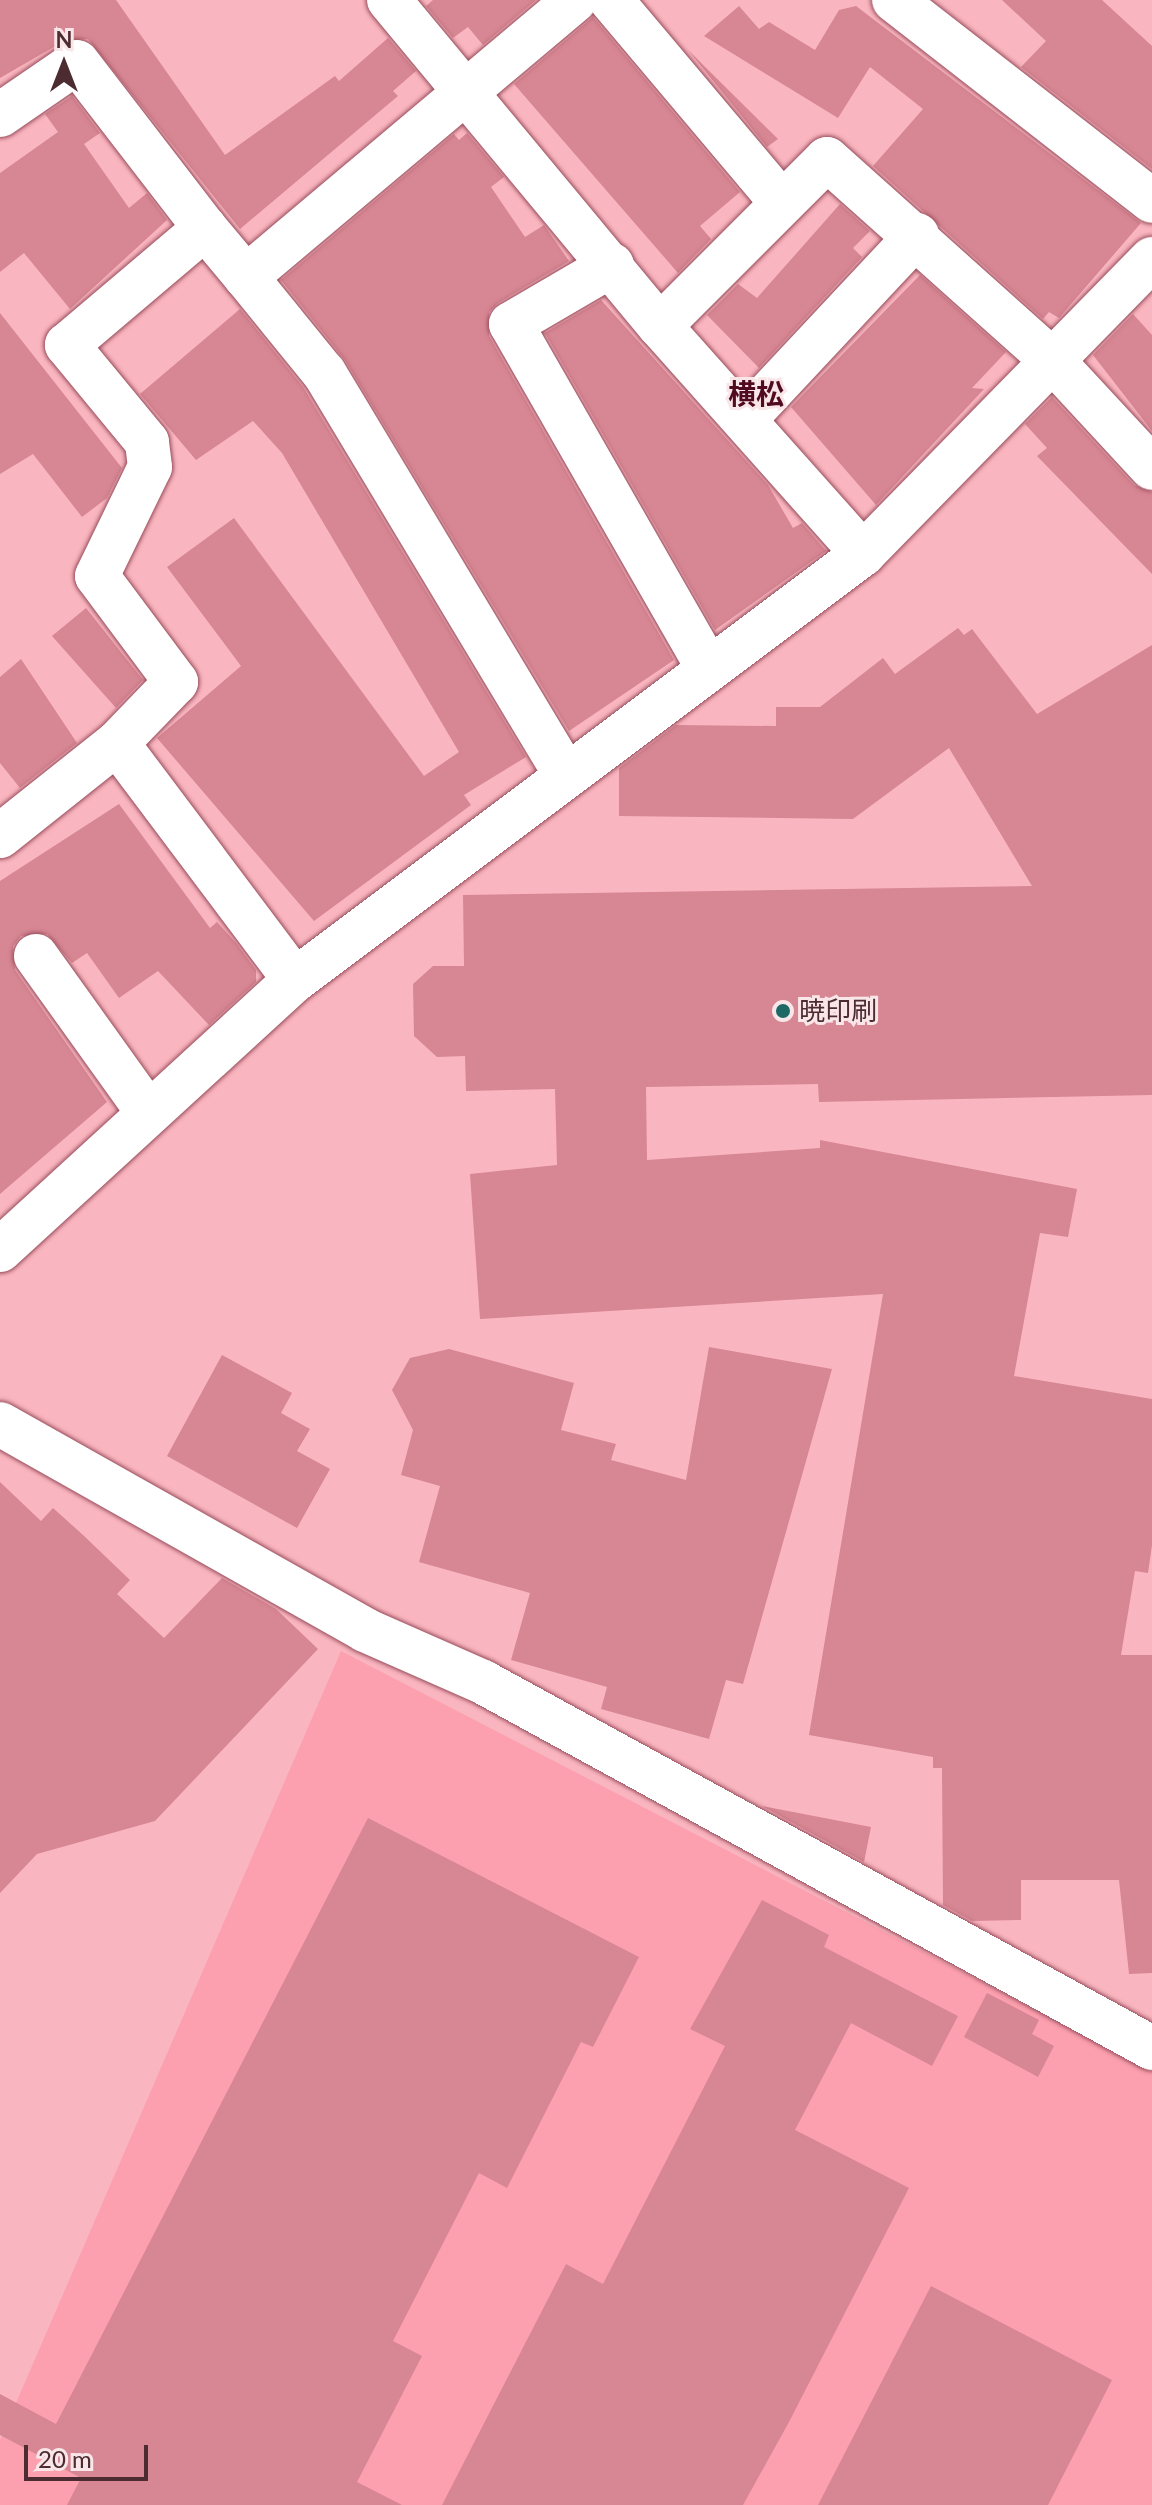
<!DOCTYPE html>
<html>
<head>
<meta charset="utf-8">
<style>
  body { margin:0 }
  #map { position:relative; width:1152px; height:2505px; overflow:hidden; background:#fab6c0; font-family:Lato,"Noto Sans JP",sans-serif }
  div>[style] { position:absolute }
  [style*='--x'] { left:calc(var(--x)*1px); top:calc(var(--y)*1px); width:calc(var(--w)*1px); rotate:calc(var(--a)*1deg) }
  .built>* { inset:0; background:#fca0af }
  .building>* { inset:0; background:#d78693 }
  .roads { filter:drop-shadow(0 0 2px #974c5a) drop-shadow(0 0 2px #974c5a) }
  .minor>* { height:44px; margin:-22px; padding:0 22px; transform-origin:22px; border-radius:22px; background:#fff }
  .dots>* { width:22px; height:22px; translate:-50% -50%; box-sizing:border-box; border:4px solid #f9e6e9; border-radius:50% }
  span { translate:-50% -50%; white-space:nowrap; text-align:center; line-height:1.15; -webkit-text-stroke:6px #f9e6e9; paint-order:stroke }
  .poi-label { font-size:26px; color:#4d2c31 }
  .left { translate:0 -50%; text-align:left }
  .neighbourhood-label { font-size:28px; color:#510b20; font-weight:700 }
  .north { position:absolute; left:24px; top:24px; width:80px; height:80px; -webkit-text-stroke:6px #f9e6e9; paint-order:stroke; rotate:0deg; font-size:22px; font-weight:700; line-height:32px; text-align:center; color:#4d2c31 }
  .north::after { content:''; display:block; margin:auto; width:28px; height:36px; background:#4d2c31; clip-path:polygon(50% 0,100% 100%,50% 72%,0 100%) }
  .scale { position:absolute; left:24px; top:2445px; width:124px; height:36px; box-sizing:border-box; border:4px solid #4d2c31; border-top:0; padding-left:10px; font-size:24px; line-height:28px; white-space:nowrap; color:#4d2c31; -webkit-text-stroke:6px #f9e6e9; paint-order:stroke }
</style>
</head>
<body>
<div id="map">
  <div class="built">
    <i style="clip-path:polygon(341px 1651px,1152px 2070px,1152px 2505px,0 2505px,0 2440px)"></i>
  </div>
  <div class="building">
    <i style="clip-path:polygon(0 0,116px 0,225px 155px,335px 76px,339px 81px,388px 38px,416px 71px,393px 91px,398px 96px,240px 229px,88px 39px,64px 41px,0 78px)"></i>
    <i style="clip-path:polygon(433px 0,536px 0,483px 45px,468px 27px,453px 38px,426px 6px)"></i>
    <i style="clip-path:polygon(1002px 0,1102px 0,1152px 46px,1152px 169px,1021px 67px,1046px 41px)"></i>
    <i style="clip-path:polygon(739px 6px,759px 29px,769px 22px,815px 50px,839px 10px,856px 6px,1141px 223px,1059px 318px,1049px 312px,1043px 319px,873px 166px,923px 109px,870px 67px,838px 118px,704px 36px)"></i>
    <i style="clip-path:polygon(593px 17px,740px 192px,700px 226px,711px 239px,678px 273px,514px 84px)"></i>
    <i style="clip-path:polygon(688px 50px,778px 139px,767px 147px)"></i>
    <i style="clip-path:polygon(72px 96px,100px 133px,84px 144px,129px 208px,147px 193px,167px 220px,70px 309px,24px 253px,0 272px,0 173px,58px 132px,45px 114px)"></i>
    <i style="clip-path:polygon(467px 133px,504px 177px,491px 187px,525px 237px,544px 225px,569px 261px,498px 303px,489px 312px,489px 336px,674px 660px,569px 731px,345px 360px,281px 280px,454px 134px,459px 140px)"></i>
    <i style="clip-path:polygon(840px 204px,870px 231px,853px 248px,862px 257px,759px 368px,707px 315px,738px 284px,757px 298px)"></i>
    <i style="clip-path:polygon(920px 275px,1006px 352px,972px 388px,984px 389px,876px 505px,791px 407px)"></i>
    <i style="clip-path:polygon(601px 300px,768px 485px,793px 528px,802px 523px,826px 551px,715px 630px,545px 333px)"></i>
    <i style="clip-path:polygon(240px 309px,303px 387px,526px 757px,464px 795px,471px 805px,314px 921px,157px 738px,241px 666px,167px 567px,234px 518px,424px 776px,459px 752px,282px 453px,253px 421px,196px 460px,140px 394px)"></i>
    <i style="clip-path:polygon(0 313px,122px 468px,107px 498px,82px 517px,33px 454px,0 474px)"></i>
    <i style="clip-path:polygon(1133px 314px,1152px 335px,1152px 431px,1093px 355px)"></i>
    <i style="clip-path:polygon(1052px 397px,1134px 485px,1152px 492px,1152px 574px,1037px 456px,1047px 448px,1025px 424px)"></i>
    <i style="clip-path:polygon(86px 608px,143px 680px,116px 708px,52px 636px)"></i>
    <i style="clip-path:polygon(958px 628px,964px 635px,972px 629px,1037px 714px,1152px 645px,1152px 1095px,819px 1102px,818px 1084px,646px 1087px,647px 1160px,820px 1148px,820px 1140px,1077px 1189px,1068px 1237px,1040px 1233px,1014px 1376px,1152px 1399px,1152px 1545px,1148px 1573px,1135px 1571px,1121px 1655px,1152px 1655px,1152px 1973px,1129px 1974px,1119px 1880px,1021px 1880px,1021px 1920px,972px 1921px,943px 1905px,942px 1768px,933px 1768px,933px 1757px,809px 1735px,883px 1294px,480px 1319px,470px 1174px,557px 1165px,555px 1089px,466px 1091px,465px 1056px,437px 1057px,414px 1036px,413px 984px,433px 966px,464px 966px,463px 895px,1032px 886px,949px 748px,853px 819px,619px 816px,619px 768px,676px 725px,776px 726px,776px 707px,820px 707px,883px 658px,895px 674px)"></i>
    <i style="clip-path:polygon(21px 659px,77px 743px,20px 788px,0 763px,0 677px)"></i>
    <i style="clip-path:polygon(119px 804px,210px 928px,217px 922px,236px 943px,256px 970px,256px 982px,209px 1025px,158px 971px,119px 998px,87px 953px,72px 963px,47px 934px,21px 936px,13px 946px,15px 970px,107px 1102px,0 1194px,0 881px)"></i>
    <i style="clip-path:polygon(709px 1347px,832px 1369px,743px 1684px,726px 1680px,709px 1739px,601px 1709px,607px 1687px,511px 1660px,530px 1593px,419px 1562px,440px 1486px,401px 1475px,413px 1430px,392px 1390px,410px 1358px,449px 1349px,574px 1383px,561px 1430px,616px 1444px,611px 1460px,686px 1480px)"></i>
    <i style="clip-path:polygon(222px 1355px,292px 1393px,281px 1413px,310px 1429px,297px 1451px,330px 1469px,297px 1528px,167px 1456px)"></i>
    <i style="clip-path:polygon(0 1482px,41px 1521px,53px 1508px,83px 1535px,130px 1580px,117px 1594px,164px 1638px,222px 1578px,276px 1609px,318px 1649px,155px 1821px,37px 1854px,0 1893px)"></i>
    <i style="clip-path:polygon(762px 1806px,871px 1827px,864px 1862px)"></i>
    <i style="clip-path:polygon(368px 1818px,639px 1957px,593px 2047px,581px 2042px,507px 2188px,479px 2173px,393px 2341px,422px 2356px,357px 2482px,402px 2505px,67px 2505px,81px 2478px,0 2435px,0 2394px,56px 2424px)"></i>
    <i style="clip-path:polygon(762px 1900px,829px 1935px,824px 1947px,958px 2016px,932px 2066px,851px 2023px,795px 2130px,909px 2188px,789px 2422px,743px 2505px,442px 2505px,566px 2264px,603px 2284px,725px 2046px,690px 2029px)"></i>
    <i style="clip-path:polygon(987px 1993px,1039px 2020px,1032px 2034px,1054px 2046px,1038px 2077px,964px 2037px)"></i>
    <i style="clip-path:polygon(931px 2286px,1112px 2380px,1048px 2505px,818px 2505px)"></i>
  </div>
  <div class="roads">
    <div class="minor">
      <i style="--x:389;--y:0;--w:424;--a:50.3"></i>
      <i style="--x:660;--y:326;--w:305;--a:48.3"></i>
      <i style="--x:611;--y:0;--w:265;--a:49.9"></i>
      <i style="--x:894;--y:0;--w:327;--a:37.9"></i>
      <i style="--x:0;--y:115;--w:93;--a:-34.5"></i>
      <i style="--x:77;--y:62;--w:210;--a:52.4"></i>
      <i style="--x:612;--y:265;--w:117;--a:149.7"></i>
      <i style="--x:511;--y:324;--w:396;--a:60.2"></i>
      <i style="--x:660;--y:326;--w:236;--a:-45"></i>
      <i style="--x:827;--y:159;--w:302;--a:41.8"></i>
      <i style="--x:1052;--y:360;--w:147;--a:47.2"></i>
      <i style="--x:745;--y:419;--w:252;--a:-46.9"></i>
      <i style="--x:117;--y:743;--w:296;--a:53.1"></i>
      <i style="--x:564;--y:772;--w:466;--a:-121"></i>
      <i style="--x:324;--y:373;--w:124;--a:-129.1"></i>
      <i style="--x:246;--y:277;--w:430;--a:-40.1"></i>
      <i style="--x:0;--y:836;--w:149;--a:-38.5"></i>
      <i style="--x:117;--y:743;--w:85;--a:-46"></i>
      <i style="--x:176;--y:682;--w:132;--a:-126.7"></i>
      <i style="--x:97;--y:576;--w:121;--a:-64.1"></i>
      <i style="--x:150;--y:467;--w:25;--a:-97"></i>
      <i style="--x:147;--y:442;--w:126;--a:-129.5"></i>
      <i style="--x:67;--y:345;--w:181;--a:-40.3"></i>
      <i style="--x:205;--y:228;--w:64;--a:50.1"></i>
      <i style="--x:36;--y:956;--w:191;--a:54.4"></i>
      <i style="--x:0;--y:1250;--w:400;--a:-42.5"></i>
      <i style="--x:295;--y:980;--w:710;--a:-36.87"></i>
      <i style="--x:863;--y:554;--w:413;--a:-45.6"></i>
      <i style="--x:0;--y:1424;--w:419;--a:29.4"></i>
      <i style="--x:365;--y:1630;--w:129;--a:23.8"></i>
      <i style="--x:483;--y:1682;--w:763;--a:28.68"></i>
    </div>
  </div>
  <div class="dots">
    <i style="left:783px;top:1011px;background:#1e6965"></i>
  </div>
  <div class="poi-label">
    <span class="left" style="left:799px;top:1011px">暁印刷</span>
  </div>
  <div class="neighbourhood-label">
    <span style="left:756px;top:393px">横松</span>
  </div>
  <div class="north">N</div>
  <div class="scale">20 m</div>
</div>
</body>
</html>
